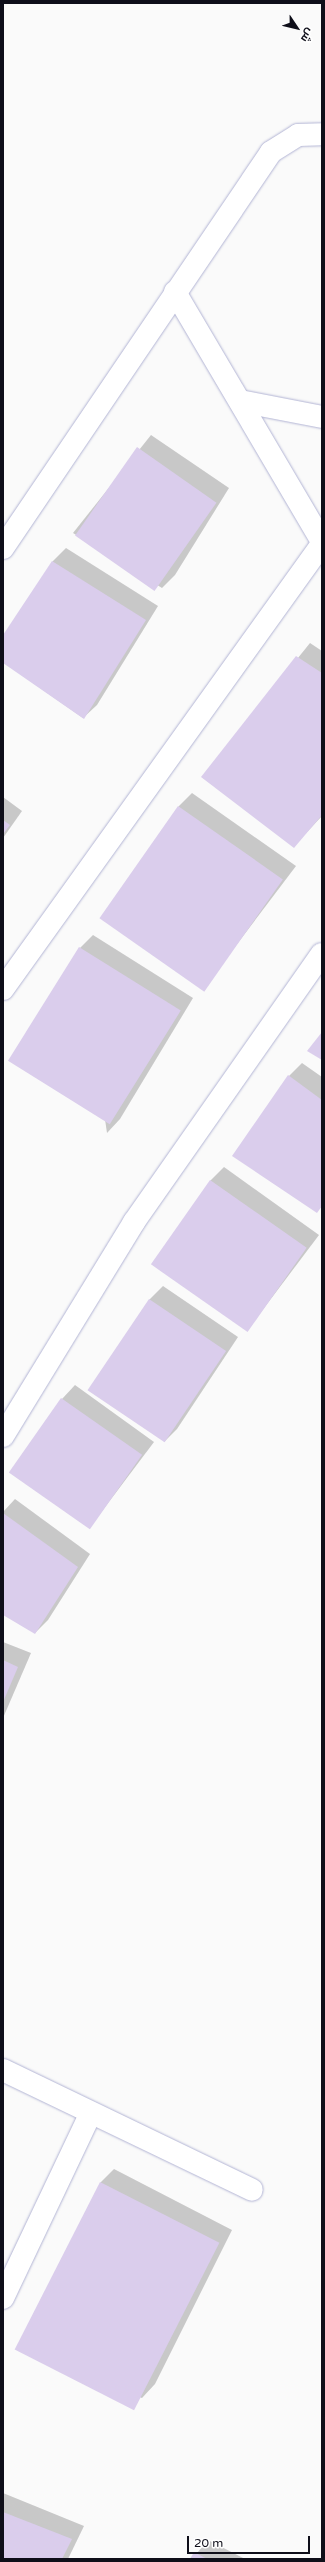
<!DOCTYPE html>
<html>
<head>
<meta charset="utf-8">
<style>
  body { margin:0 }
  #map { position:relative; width:325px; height:2562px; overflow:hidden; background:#fafafa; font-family:"Varela Round",Cairo,sans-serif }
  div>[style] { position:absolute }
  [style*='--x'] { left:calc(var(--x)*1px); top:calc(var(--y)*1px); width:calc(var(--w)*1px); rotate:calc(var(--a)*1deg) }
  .shadow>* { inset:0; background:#0003 }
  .building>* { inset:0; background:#dacdec; transform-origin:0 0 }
  .roads { filter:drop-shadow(0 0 1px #b2b4d4) drop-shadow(0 0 1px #b2b4d4) }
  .minor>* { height:22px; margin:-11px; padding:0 11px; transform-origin:11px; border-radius:11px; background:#fff }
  span { translate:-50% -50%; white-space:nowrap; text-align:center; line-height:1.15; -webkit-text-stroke:3px #fff; paint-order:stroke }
  .frame { position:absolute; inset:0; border:4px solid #0e0e19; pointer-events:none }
  .north { position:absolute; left:277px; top:8px; width:40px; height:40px; -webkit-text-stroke:3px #fff; paint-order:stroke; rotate:125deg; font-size:11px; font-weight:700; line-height:16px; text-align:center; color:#0e0e19 }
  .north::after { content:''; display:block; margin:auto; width:14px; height:18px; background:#0e0e19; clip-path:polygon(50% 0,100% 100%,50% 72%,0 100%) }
  .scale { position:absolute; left:187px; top:2536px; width:123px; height:18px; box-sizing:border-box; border:2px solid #0e0e19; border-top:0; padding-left:5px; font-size:12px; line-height:14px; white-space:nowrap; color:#0e0e19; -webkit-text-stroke:3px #fff; paint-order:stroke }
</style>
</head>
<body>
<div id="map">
  <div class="shadow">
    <i style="clip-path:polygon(151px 435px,229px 488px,175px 575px,162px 588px,73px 533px)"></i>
    <i style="clip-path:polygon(66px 548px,158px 606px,97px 705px,83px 718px,3px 662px,3px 637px,53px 561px)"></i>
    <i style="clip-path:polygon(310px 643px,322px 651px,322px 816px,294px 846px,202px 777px)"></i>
    <i style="clip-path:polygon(192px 793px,296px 866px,203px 989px,107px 921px,179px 806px)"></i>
    <i style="clip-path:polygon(3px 797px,22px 811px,3px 838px)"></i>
    <i style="clip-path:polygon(93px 935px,193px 998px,120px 1119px,107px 1133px,80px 948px)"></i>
    <i style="clip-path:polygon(302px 1063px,322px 1077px,322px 1206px,317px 1211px,289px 1076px)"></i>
    <i style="clip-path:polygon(224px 1167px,319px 1235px,252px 1324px,210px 1181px)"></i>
    <i style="clip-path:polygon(163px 1286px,238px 1337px,177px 1429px,164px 1442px,149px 1300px)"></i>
    <i style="clip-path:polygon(75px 1385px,154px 1442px,90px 1527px,16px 1476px,62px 1399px)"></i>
    <i style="clip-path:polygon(15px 1499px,90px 1554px,48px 1620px,35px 1633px,3px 1614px,3px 1512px)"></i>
    <i style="clip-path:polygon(3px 1642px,31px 1653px,3px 1718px)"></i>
    <i style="clip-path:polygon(114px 2169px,232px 2230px,155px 2384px,142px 2398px,21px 2351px,101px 2182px)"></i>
    <i style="clip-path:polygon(3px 2493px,84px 2526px,68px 2559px,3px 2559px)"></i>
    <i style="clip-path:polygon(208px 2540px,245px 2559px,192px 2559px)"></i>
  </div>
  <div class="building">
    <i style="left:137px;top:447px;width:97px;height:108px;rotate:35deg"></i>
    <i style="clip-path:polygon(52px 561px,146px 620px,84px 719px,3px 663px,3px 635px)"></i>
    <i style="clip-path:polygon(296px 656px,322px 673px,322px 815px,294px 848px,201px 777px)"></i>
    <i style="left:178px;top:806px;width:128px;height:137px;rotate:35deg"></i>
    <i style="clip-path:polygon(3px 820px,10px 825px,3px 834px)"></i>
    <i style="left:79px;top:947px;width:120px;height:134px;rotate:32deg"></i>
    <i style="clip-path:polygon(322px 1032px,322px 1060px,307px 1051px)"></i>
    <i style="clip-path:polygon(288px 1075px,322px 1100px,322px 1206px,317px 1213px,232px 1156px)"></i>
    <i style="left:210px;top:1180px;width:118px;height:103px;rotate:35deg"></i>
    <i style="left:149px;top:1299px;width:93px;height:110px;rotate:34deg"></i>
    <i style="left:61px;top:1398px;width:99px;height:91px;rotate:35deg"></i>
    <i style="clip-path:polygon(3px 1513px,78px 1567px,35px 1634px,3px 1615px)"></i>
    <i style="clip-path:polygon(3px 1660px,18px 1667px,3px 1702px)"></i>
    <i style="left:100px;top:2182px;width:134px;height:188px;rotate:27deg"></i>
    <i style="clip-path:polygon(3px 2512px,72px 2539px,62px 2559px,3px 2559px)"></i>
    <i style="clip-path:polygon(194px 2552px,207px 2559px,190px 2559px)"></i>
  </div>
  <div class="roads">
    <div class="minor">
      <i style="--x:175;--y:292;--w:290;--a:59.5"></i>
      <i style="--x:240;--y:401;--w:84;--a:11"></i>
      <i style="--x:3;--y:548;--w:478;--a:-55.9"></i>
      <i style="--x:271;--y:152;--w:32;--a:-32"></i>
      <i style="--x:298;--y:135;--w:24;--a:-2"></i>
      <i style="--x:3;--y:989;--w:548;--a:-54.37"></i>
      <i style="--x:3;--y:1436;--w:251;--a:-58.5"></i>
      <i style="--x:134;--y:1222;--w:327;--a:-55"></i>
      <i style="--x:3;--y:2070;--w:276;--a:25.7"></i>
      <i style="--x:3;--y:2298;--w:205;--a:-64.6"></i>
    </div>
  </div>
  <div class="frame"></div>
  <div class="north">ش</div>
  <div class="scale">20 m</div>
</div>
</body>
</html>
